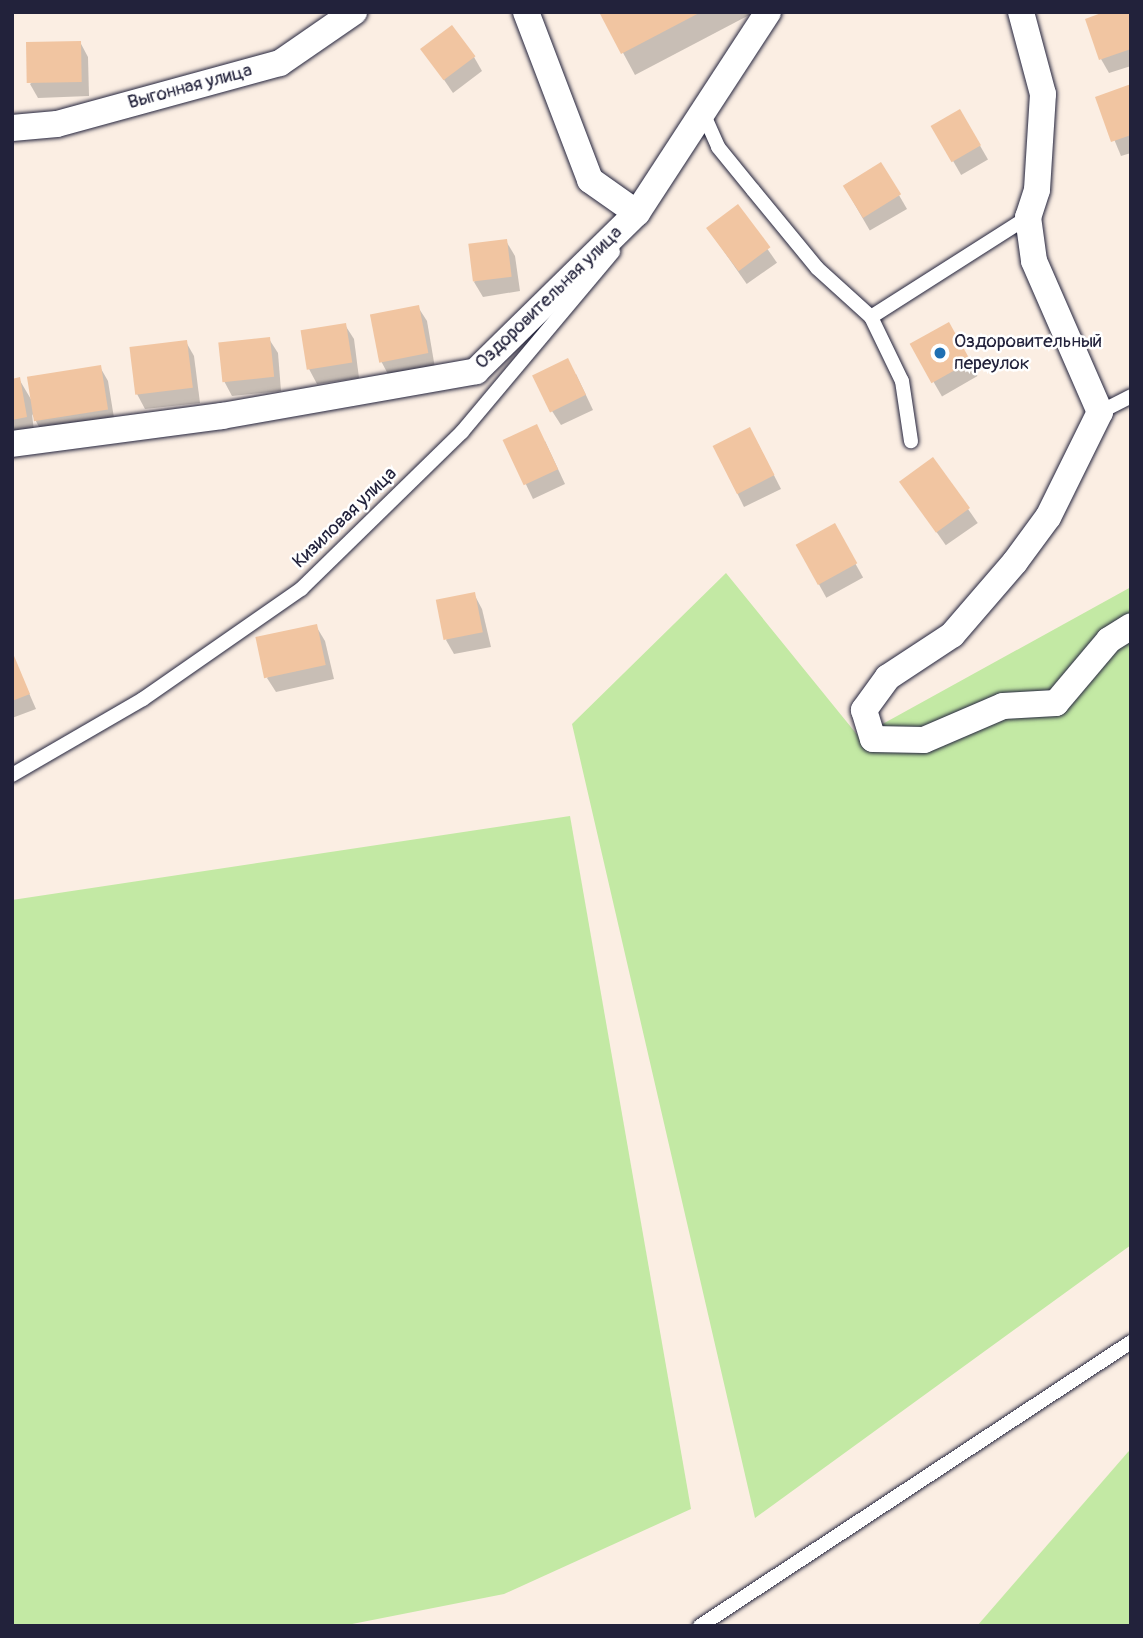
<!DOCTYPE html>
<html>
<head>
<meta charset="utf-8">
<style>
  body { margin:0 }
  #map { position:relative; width:1143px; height:1638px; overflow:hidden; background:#fbeee3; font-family:Pangolin,sans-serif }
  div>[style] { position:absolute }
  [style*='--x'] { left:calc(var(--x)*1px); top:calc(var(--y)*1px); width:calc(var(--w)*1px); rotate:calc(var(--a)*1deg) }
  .green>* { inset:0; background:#c3e9a4 }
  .shadow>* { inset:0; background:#0003; transform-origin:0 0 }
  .building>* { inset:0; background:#f1c5a1; transform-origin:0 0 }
  .roads { filter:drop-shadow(0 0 2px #22223b) drop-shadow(0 0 2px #22223b) }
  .lane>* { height:14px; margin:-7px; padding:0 7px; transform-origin:7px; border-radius:7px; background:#fff }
  .street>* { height:26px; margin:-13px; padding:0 13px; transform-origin:13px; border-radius:13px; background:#fff }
  .dots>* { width:19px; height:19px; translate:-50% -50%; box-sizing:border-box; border:4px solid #fff; border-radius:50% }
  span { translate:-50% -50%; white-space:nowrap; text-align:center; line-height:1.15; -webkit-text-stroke:5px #fff; paint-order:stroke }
  .street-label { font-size:19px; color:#22223b }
  .poi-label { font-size:19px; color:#22223b }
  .left { translate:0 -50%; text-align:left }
  .frame { position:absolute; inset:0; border:14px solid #22223b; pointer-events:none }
</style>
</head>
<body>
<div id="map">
  <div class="green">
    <i style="clip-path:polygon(726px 573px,859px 737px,1131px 587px,1131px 1245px,755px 1518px,572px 724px)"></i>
    <i style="clip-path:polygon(570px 816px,691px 1509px,504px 1594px,342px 1626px,12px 1626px,12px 900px)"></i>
    <i style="clip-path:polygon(1131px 1449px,1131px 1626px,977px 1626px,1128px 1452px)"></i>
  </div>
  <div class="shadow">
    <i style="clip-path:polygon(601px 12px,755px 12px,635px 75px)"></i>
    <i style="clip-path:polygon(1131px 12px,1131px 66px,1109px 73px,1101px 59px)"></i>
    <i style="clip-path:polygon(80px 42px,88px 57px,89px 96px,38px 98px,30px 84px)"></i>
    <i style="clip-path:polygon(423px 49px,474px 57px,482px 71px,453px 93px)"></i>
    <i style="clip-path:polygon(1131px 86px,1131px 153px,1121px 156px,1097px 98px)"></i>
    <i style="left:960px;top:111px;width:56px;height:31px;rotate:60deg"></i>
    <i style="left:881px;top:164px;width:52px;height:43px;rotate:60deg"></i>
    <i style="left:738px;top:207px;width:68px;height:37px;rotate:55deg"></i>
    <i style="clip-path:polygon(506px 241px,515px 256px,520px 291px,483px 297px,474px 282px)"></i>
    <i style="clip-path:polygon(418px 307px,427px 321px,435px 368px,389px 376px,381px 361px)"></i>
    <i style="clip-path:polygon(345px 325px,354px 339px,359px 378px,317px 384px,309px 369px)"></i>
    <i style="left:948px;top:325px;width:59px;height:41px;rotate:60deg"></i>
    <i style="clip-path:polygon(269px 339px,278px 353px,281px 391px,232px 396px,224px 381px)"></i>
    <i style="clip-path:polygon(186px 342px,194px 356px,200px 403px,145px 409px,137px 394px)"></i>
    <i style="clip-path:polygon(100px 367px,108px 381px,115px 424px,43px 434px,32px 414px,34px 431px,12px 435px,12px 380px,19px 379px,32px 401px)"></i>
    <i style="clip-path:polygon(576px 374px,593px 410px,561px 425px,552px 411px)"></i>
    <i style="clip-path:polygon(505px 441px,545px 441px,565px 484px,533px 499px)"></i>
    <i style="clip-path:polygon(758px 444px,781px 489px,744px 507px,714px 446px)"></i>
    <i style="left:933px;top:459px;width:78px;height:39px;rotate:55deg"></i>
    <i style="left:834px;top:525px;width:60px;height:42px;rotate:61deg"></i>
    <i style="clip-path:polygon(474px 594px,482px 609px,491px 647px,454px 654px,446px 640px)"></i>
    <i style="clip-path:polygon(316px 626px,325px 641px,334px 679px,276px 692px,267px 678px)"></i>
    <i style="clip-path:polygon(12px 654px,36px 709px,12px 718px)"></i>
  </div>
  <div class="building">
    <i style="clip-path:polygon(599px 12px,701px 12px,621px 54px)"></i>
    <i style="clip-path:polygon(1104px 12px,1131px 12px,1131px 49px,1099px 60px,1085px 19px)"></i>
    <i style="left:452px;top:25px;width:39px;height:40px;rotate:53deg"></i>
    <i style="left:81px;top:41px;width:41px;height:55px;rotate:89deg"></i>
    <i style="clip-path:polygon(1131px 84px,1131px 135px,1111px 142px,1095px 97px)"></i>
    <i style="left:960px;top:109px;width:42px;height:34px;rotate:60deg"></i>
    <i style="left:881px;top:162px;width:38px;height:45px;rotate:58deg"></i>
    <i style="left:738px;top:204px;width:54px;height:40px;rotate:53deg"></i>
    <i style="left:507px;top:239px;width:38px;height:39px;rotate:83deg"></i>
    <i style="left:419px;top:305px;width:49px;height:50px;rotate:79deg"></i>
    <i style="left:949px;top:322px;width:45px;height:45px;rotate:61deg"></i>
    <i style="left:346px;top:323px;width:40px;height:46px;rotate:81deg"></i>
    <i style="left:270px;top:337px;width:40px;height:52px;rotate:84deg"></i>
    <i style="left:187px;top:340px;width:48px;height:58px;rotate:83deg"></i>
    <i style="left:568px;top:358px;width:41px;height:40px;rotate:64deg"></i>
    <i style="left:101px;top:365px;width:45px;height:75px;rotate:81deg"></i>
    <i style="clip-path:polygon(20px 377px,27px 417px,12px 420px,12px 379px)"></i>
    <i style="left:537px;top:424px;width:50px;height:38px;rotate:65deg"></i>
    <i style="left:750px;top:427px;width:54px;height:42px;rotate:63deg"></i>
    <i style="left:933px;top:457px;width:63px;height:42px;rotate:54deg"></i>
    <i style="left:835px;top:523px;width:46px;height:45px;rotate:61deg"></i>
    <i style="left:475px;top:592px;width:41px;height:40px;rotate:79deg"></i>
    <i style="left:317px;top:624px;width:42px;height:63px;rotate:78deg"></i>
    <i style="clip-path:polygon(12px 651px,30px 694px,12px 701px)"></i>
  </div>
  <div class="roads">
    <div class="lane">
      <i style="--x:704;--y:115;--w:35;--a:66"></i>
      <i style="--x:718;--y:147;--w:55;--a:50.9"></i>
      <i style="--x:753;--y:190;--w:101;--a:50.6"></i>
      <i style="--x:817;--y:268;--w:73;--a:42.2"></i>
      <i style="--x:871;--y:317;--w:186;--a:-32.5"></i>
      <i style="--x:871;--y:317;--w:71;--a:64.2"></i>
      <i style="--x:902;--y:381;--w:61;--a:81.5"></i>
      <i style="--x:1100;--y:412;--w:35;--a:-27"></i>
      <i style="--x:12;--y:775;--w:151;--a:-30.1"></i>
      <i style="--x:143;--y:699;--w:193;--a:-34.8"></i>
      <i style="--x:301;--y:589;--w:225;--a:-44.3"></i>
      <i style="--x:462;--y:432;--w:235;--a:-50"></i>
      <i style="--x:700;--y:1626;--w:516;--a:-33.38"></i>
    </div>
    <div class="street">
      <i style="--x:526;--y:12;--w:180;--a:69.1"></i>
      <i style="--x:590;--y:180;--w:57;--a:35.1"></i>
      <i style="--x:1021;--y:12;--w:85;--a:75"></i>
      <i style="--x:1043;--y:94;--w:96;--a:93.6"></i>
      <i style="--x:1037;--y:190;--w:28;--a:108"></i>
      <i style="--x:1028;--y:217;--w:44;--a:82.2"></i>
      <i style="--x:1034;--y:261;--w:165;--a:66.4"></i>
      <i style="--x:1100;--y:412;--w:117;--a:116.3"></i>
      <i style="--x:1048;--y:517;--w:56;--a:126.3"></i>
      <i style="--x:1015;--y:562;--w:96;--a:130.8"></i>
      <i style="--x:952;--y:635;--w:77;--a:146.7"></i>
      <i style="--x:888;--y:677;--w:41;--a:126"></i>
      <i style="--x:864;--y:710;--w:30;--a:73"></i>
      <i style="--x:873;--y:739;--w:51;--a:1.1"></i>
      <i style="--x:924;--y:740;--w:86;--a:-23.3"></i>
      <i style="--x:1003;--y:706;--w:53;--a:-3.2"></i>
      <i style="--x:1056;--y:703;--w:82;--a:-49.9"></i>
      <i style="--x:1109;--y:640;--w:26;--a:-32"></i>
      <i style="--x:12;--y:128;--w:45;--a:-5.1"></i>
      <i style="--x:57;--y:124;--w:231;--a:-15.3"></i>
      <i style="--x:280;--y:63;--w:90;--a:-34.6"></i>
      <i style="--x:12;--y:444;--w:212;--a:-7.6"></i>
      <i style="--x:222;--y:416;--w:258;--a:-10"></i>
      <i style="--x:476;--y:371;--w:226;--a:-44.5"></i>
      <i style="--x:637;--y:213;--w:240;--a:-56.9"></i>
    </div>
  </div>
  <div class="dots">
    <i style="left:940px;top:353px;background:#1f6fb2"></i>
  </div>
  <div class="street-label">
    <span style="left:190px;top:87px;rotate:-15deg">Выгонная улица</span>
    <span style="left:549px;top:298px;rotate:-44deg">Оздоровительная улица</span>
    <span style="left:345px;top:518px;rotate:-44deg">Кизиловая улица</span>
  </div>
  <div class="poi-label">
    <span class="left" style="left:954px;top:353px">Оздоровительный<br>переулок</span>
  </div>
  <div class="frame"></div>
</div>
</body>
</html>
